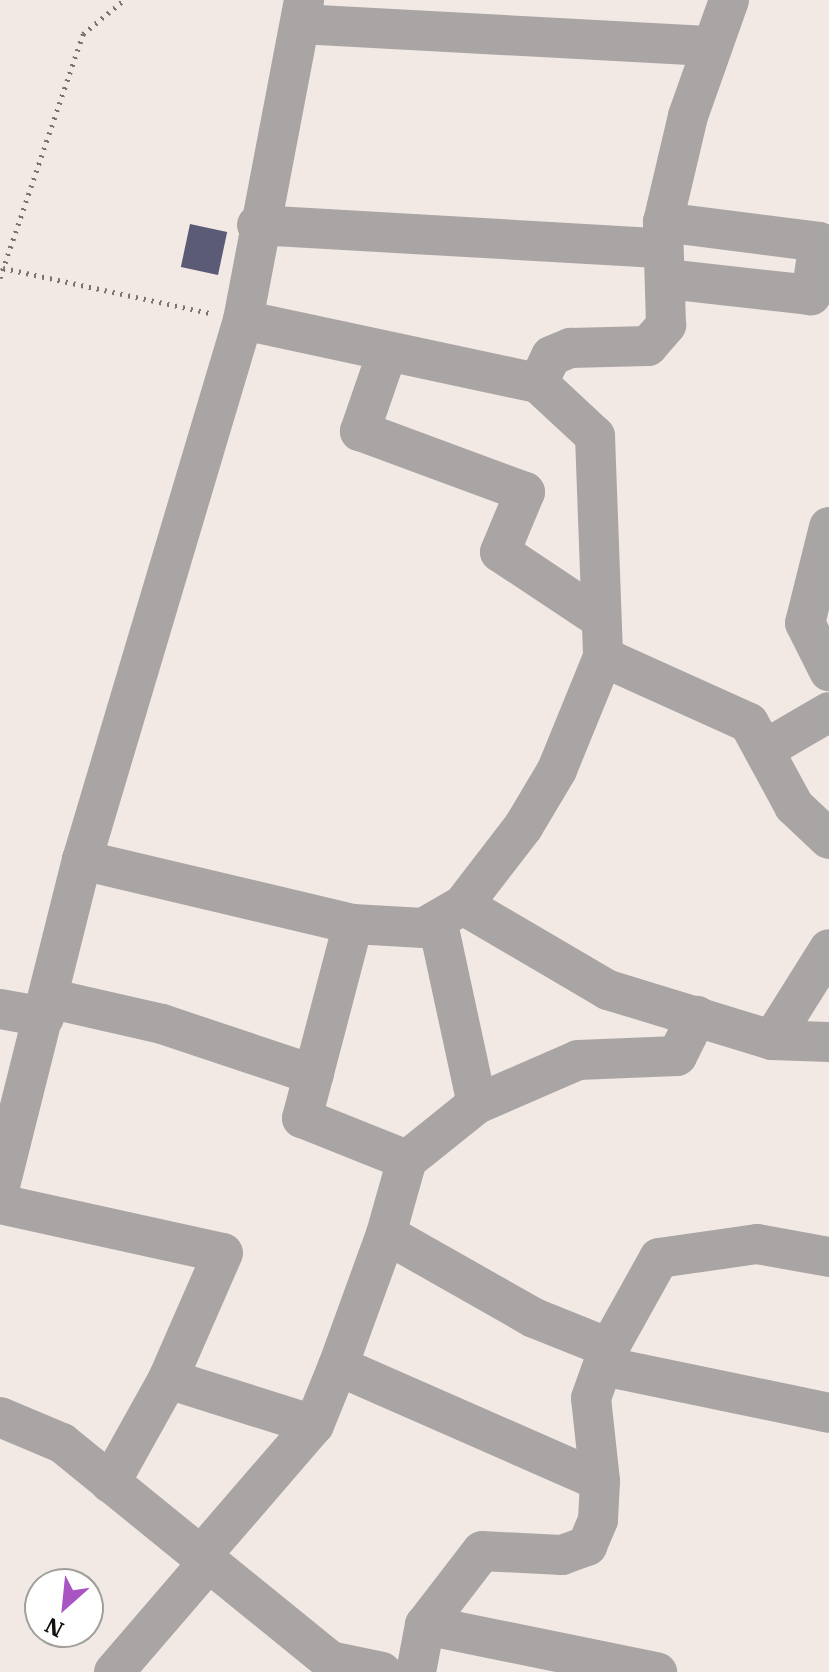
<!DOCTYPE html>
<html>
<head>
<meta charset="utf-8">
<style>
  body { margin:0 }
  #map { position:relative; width:829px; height:1672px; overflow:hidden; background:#f3e9e4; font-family:"IBM Plex Serif",serif }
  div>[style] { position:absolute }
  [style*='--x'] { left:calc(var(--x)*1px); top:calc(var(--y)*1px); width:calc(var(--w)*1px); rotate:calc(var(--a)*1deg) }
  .building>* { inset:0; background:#5b5a77; transform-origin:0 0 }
  .path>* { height:5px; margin-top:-2.5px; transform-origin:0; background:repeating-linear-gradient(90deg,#7a7370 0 2px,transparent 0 8px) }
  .minor>* { height:40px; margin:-20px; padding:0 20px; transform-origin:20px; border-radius:20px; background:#aaa5a5 }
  span { translate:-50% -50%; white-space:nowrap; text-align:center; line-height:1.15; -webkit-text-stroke:8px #fff; paint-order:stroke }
  .north { position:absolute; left:24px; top:1568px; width:80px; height:80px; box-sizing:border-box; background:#fff; border:2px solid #a09f9e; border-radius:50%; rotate:207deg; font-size:22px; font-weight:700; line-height:32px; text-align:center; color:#120f0d }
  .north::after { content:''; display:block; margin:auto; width:28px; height:36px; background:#a954c3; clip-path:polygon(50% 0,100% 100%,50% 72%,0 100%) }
</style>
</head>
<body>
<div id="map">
  <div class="building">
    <i style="left:190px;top:224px;width:38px;height:44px;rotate:12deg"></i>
  </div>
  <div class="path">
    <i style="--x:3;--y:268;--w:212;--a:12.3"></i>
    <i style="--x:0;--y:278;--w:258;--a:-71.2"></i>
    <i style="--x:83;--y:34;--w:53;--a:-39.7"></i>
  </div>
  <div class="minor">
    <i style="--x:300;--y:24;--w:413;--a:3.1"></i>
    <i style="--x:663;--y:222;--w:157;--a:7.3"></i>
    <i style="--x:819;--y:242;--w:54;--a:98.6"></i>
    <i style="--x:811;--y:295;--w:146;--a:-173.7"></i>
    <i style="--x:257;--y:225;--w:406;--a:3.3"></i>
    <i style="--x:243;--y:320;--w:302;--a:12.1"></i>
    <i style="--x:538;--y:383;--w:30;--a:-64"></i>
    <i style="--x:551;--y:356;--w:21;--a:-23"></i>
    <i style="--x:570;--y:348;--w:78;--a:-1.5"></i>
    <i style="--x:648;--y:346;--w:28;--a:-49"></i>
    <i style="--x:666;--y:325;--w:103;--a:-91.7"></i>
    <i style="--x:663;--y:222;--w:109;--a:-76.7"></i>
    <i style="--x:688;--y:116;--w:123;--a:-70.5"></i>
    <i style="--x:387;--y:353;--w:83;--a:109.1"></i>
    <i style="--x:360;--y:431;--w:176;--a:20.3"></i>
    <i style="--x:525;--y:492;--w:65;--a:112.6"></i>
    <i style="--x:500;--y:552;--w:118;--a:33.6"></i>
    <i style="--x:538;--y:383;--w:78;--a:42.9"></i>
    <i style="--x:595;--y:436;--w:221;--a:87.9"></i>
    <i style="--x:603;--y:657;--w:122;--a:112.2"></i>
    <i style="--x:557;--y:770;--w:66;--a:120.8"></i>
    <i style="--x:523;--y:827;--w:98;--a:127.6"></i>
    <i style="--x:463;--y:905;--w:168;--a:30.4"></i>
    <i style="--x:608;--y:990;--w:171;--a:17"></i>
    <i style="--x:772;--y:1040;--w:57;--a:2"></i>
    <i style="--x:829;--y:527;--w:99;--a:104"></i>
    <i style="--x:805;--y:623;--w:54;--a:63.4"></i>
    <i style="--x:603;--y:657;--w:160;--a:24.3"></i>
    <i style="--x:749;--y:723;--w:94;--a:61.5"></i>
    <i style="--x:794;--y:806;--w:48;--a:43.3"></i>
    <i style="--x:764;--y:750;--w:75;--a:-30.3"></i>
    <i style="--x:82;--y:860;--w:278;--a:13.3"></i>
    <i style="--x:353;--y:924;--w:70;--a:3.3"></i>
    <i style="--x:423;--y:928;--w:46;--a:-29.9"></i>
    <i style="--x:353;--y:924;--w:201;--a:104.7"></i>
    <i style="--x:302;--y:1118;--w:113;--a:21.8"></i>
    <i style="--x:438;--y:924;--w:184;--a:77.8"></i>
    <i style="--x:48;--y:998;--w:117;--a:12.8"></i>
    <i style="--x:162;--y:1024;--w:160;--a:18.5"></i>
    <i style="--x:0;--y:1009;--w:45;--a:10.3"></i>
    <i style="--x:772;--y:1040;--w:107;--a:-57.9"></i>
    <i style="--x:0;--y:1186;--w:336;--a:-75.9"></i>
    <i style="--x:82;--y:860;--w:563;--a:-73.4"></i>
    <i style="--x:243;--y:320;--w:326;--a:-79.2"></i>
    <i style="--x:0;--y:1204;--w:228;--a:12.4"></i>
    <i style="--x:223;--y:1253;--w:137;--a:113.6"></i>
    <i style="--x:168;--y:1379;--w:119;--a:119.1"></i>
    <i style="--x:609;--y:1348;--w:81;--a:-158.2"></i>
    <i style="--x:534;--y:1318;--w:170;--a:-150.4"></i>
    <i style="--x:386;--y:1234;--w:77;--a:-74.2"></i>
    <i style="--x:407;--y:1160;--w:90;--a:-38.7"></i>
    <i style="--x:477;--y:1104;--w:110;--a:-23.5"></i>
    <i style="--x:578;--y:1060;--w:99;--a:-2.3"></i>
    <i style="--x:677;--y:1056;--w:45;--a:-63.4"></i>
    <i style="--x:338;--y:1366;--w:140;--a:-70"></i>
    <i style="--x:603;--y:1366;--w:231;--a:11.7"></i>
    <i style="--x:168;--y:1379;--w:153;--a:17.5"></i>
    <i style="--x:0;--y:1417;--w:67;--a:22.8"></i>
    <i style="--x:62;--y:1443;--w:345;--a:39.1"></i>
    <i style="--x:330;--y:1661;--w:53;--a:11.9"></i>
    <i style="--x:199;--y:1558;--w:176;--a:-49.2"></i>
    <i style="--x:314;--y:1425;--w:64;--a:-67.9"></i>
    <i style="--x:338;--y:1366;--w:286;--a:23.7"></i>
    <i style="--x:425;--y:1625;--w:237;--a:11.5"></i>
    <i style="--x:114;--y:1672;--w:143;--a:-49.3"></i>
    <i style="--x:416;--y:1672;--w:48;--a:-79.2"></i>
    <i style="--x:425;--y:1625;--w:93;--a:-52.4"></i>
    <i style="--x:482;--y:1551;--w:80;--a:2.9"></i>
    <i style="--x:562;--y:1555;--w:27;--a:-20"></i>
    <i style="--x:587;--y:1546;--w:28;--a:-67"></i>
    <i style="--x:598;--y:1520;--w:39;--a:-87"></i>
    <i style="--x:600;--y:1481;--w:83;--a:-96.2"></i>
    <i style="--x:591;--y:1398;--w:53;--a:-70.2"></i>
    <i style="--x:609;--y:1348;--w:103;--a:-60.9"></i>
    <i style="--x:659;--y:1258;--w:99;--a:-8.1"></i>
    <i style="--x:757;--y:1244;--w:73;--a:10.2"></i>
  </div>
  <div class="north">N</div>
</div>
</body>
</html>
